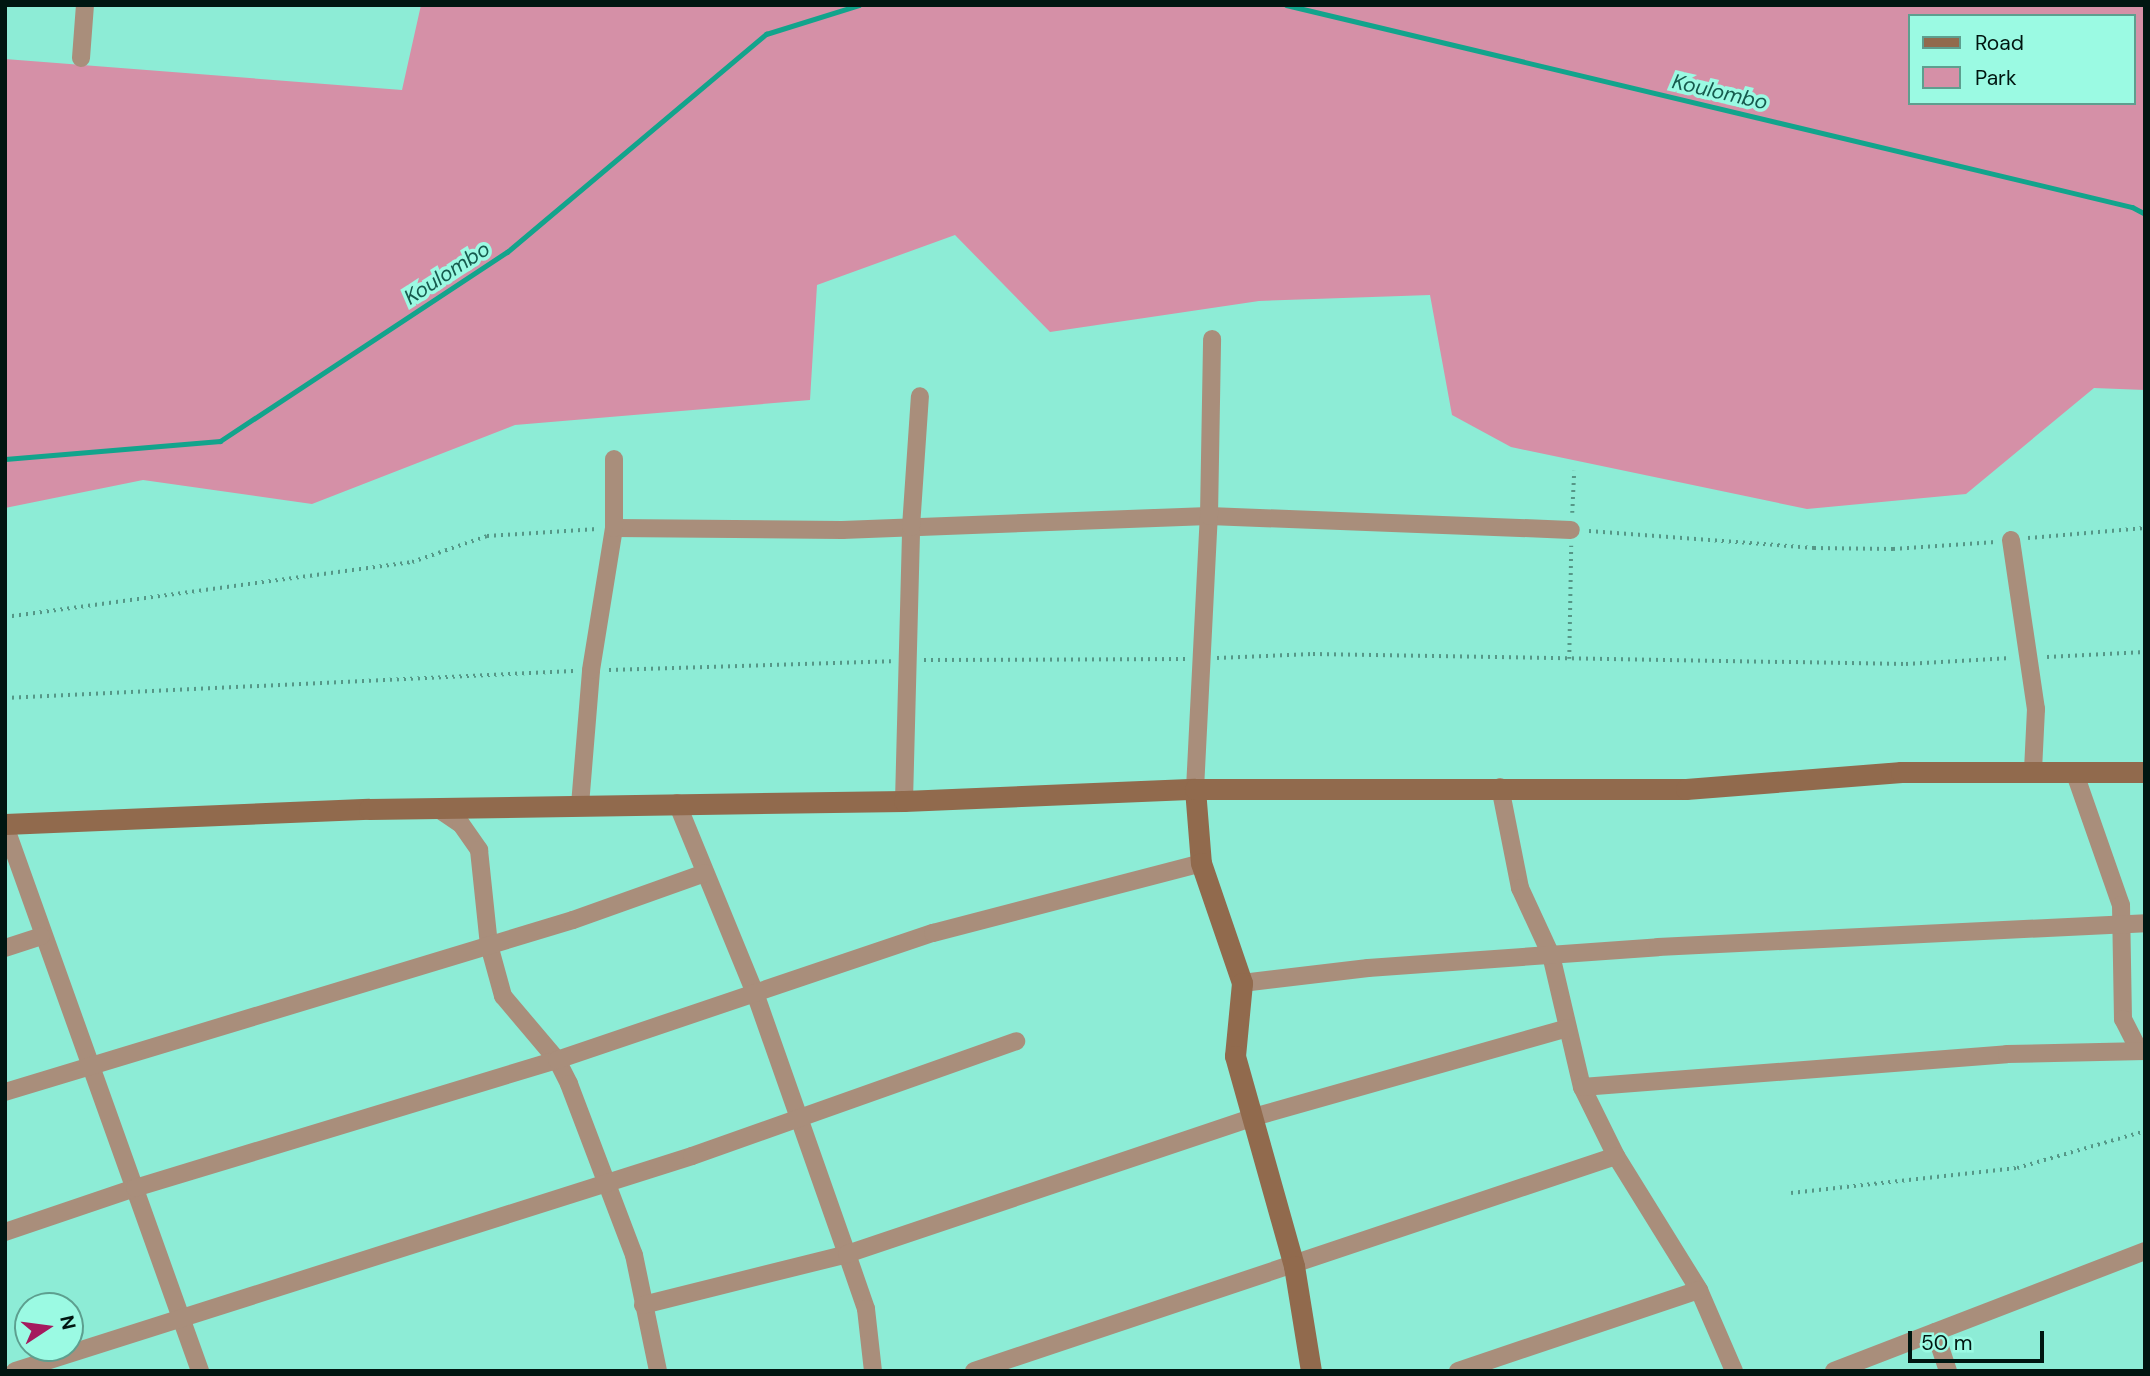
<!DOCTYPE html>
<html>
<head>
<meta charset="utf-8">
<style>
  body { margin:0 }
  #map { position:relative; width:2150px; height:1376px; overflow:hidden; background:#8decd6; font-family:"DM Sans",sans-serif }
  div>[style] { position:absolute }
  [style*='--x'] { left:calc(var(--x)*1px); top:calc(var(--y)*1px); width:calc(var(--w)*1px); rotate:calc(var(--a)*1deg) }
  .green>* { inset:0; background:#d590a7 }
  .stream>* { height:5px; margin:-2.5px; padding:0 2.5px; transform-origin:2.5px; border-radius:2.5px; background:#12a48c }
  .path>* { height:3.5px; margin-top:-1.75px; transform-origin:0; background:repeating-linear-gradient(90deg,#559787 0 2px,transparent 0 7px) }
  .street>* { height:18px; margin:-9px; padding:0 9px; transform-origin:9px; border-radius:9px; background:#a98e7b }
  .secondary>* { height:21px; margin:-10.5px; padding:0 10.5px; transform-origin:10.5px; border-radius:10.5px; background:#916a4d }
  span { translate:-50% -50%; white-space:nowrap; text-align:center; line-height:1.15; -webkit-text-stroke:7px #9bfae3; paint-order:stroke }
  .water-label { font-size:21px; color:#165b4e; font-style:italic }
  .frame { position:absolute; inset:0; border:7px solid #001611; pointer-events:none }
  .legend { position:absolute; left:1908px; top:14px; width:228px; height:91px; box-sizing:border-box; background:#9bfae3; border:2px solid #5d9f8f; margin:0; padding:9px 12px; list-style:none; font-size:21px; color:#001611 }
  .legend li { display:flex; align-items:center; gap:14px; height:35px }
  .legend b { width:35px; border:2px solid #5d9f8f }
  .north { position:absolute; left:14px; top:1292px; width:70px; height:70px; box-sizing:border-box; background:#9bfae3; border:2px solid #5d9f8f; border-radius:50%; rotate:77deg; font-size:19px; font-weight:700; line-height:28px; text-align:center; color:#001611 }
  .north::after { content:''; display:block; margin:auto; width:24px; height:32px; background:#a5195e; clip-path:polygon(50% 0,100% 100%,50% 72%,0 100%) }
  .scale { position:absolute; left:1908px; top:1331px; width:136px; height:32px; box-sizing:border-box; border:4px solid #001611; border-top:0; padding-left:9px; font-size:21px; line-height:24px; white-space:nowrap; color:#001611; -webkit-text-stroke:5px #9bfae3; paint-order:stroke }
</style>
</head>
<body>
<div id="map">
  <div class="green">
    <i style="clip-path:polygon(evenodd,421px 5px,2145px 5px,2145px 390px,2094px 388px,1966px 494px,1807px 509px,1511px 447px,1452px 415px,1430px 295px,1259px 301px,1050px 332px,955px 235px,817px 285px,810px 400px,515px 425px,312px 504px,143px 480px,5px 508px,5px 59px,402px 90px,421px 5px,1910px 16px,2134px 16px,2134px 103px,1910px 103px,1910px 16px)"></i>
  </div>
  <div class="stream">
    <i style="--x:1286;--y:5;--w:870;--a:13.43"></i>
    <i style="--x:2132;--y:207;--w:15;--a:28"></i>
    <i style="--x:5;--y:459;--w:216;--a:-4.8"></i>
    <i style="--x:220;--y:441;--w:344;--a:-33.4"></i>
    <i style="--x:507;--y:252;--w:339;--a:-40.1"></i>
    <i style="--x:766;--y:34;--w:97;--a:-17.3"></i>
  </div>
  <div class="path">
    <i style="--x:1572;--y:513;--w:42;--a:-87.3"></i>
    <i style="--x:1589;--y:531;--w:226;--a:4.3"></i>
    <i style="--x:1814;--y:548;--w:79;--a:0.7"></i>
    <i style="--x:1893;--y:549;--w:103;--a:-3.9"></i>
    <i style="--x:2028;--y:538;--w:117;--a:-4.9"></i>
    <i style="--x:5;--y:617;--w:411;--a:-7.7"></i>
    <i style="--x:412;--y:562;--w:79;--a:-19.1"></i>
    <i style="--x:487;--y:536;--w:110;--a:-3.6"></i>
    <i style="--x:2047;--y:657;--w:98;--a:-2.9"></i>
    <i style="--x:1217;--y:658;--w:96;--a:-2.4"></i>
    <i style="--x:1313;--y:654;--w:593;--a:0.97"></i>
    <i style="--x:1906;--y:664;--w:105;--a:-3.3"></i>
    <i style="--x:1569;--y:659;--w:113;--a:-89"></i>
    <i style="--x:924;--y:660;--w:261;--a:-0.2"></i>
    <i style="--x:609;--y:670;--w:282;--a:-1.8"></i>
    <i style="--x:5;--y:698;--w:569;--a:-2.72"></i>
    <i style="--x:1791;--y:1193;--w:227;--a:-6.3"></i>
    <i style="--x:2017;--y:1168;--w:133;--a:-16.1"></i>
  </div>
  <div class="street">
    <i style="--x:81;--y:58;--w:53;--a:-85.7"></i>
    <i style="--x:614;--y:528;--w:228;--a:0.5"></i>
    <i style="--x:842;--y:530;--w:367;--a:-2.2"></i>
    <i style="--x:1209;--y:516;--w:362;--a:2.2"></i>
    <i style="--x:2011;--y:540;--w:171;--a:81.6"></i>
    <i style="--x:2036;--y:709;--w:61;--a:92.8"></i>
    <i style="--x:2074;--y:771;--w:142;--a:70.7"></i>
    <i style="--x:2121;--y:905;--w:114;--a:89"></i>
    <i style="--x:2123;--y:1019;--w:33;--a:63"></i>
    <i style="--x:1500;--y:787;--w:103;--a:78.8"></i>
    <i style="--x:1520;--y:888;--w:74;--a:65.2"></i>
    <i style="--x:1551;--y:955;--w:136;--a:76.8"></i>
    <i style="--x:1582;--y:1087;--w:77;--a:63.8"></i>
    <i style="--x:1616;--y:1156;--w:158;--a:58.2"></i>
    <i style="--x:1699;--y:1290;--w:88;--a:66.6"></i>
    <i style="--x:1195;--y:789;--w:273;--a:-87.1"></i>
    <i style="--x:1209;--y:516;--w:177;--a:-89"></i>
    <i style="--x:904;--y:801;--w:274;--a:-88.5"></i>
    <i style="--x:911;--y:527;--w:131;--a:-86.1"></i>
    <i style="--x:677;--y:803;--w:205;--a:67.7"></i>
    <i style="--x:755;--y:993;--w:277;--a:70.6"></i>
    <i style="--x:847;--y:1254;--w:58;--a:70.9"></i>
    <i style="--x:866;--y:1309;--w:62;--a:83.6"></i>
    <i style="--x:580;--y:805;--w:135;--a:-85.3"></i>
    <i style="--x:591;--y:670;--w:144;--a:-80.8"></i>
    <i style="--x:614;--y:528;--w:69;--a:-90"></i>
    <i style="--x:437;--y:808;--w:29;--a:34"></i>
    <i style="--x:461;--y:824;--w:32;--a:55"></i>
    <i style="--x:479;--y:850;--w:96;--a:84"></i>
    <i style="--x:489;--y:945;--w:53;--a:74.6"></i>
    <i style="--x:503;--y:996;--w:84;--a:49.8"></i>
    <i style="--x:557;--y:1060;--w:27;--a:63"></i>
    <i style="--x:569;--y:1084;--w:183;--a:69.2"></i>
    <i style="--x:634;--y:1255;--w:118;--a:78.3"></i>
    <i style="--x:5;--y:826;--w:579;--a:70.31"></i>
    <i style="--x:5;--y:948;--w:38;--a:-18"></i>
    <i style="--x:1242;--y:983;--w:127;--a:-6.8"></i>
    <i style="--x:1368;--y:968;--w:291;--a:-4.1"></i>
    <i style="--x:1658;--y:947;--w:488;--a:-2.8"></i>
    <i style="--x:1582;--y:1087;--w:426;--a:-4.4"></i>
    <i style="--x:2007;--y:1054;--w:138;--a:-1.2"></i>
    <i style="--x:5;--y:1092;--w:593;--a:-16.85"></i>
    <i style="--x:573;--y:920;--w:140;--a:-19.6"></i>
    <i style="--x:5;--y:1232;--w:137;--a:-18.7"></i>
    <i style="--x:135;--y:1188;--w:441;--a:-16.9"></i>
    <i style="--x:557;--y:1060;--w:397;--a:-18.7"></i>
    <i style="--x:933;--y:933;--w:277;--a:-14.6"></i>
    <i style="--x:643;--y:1305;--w:210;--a:-14"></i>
    <i style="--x:847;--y:1254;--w:425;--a:-18.6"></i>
    <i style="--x:1250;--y:1118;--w:330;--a:-15.8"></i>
    <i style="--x:1935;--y:1332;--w:41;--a:71.6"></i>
    <i style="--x:15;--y:1371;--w:710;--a:-17.62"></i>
    <i style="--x:692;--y:1156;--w:344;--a:-19.5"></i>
    <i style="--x:974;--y:1371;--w:677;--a:-18.52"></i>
    <i style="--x:1458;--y:1371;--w:254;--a:-18.6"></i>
    <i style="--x:1834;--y:1371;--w:333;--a:-21.1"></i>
  </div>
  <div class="secondary">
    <i style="--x:1195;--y:789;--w:74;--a:85.4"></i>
    <i style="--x:1201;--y:863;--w:127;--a:71.1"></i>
    <i style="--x:1242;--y:983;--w:73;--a:95.5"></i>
    <i style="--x:1235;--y:1056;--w:218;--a:74.3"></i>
    <i style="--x:1294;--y:1266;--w:106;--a:80.8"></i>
    <i style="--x:5;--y:824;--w:364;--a:-2.4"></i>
    <i style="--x:369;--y:809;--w:535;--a:-0.86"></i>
    <i style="--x:904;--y:801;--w:291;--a:-2.4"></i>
    <i style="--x:1195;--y:789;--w:491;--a:0"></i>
    <i style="--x:1686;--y:789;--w:216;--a:-4.5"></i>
    <i style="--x:1901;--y:772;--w:244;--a:0"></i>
  </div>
  <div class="water-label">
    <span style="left:1720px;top:92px;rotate:13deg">Koulombo</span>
    <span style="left:447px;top:273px;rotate:-33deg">Koulombo</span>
  </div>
  <div class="frame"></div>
  <ul class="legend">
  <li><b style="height:9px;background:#916a4d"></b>Road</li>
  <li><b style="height:19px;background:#d590a7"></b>Park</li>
  </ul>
  <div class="north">N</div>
  <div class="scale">50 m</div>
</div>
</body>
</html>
